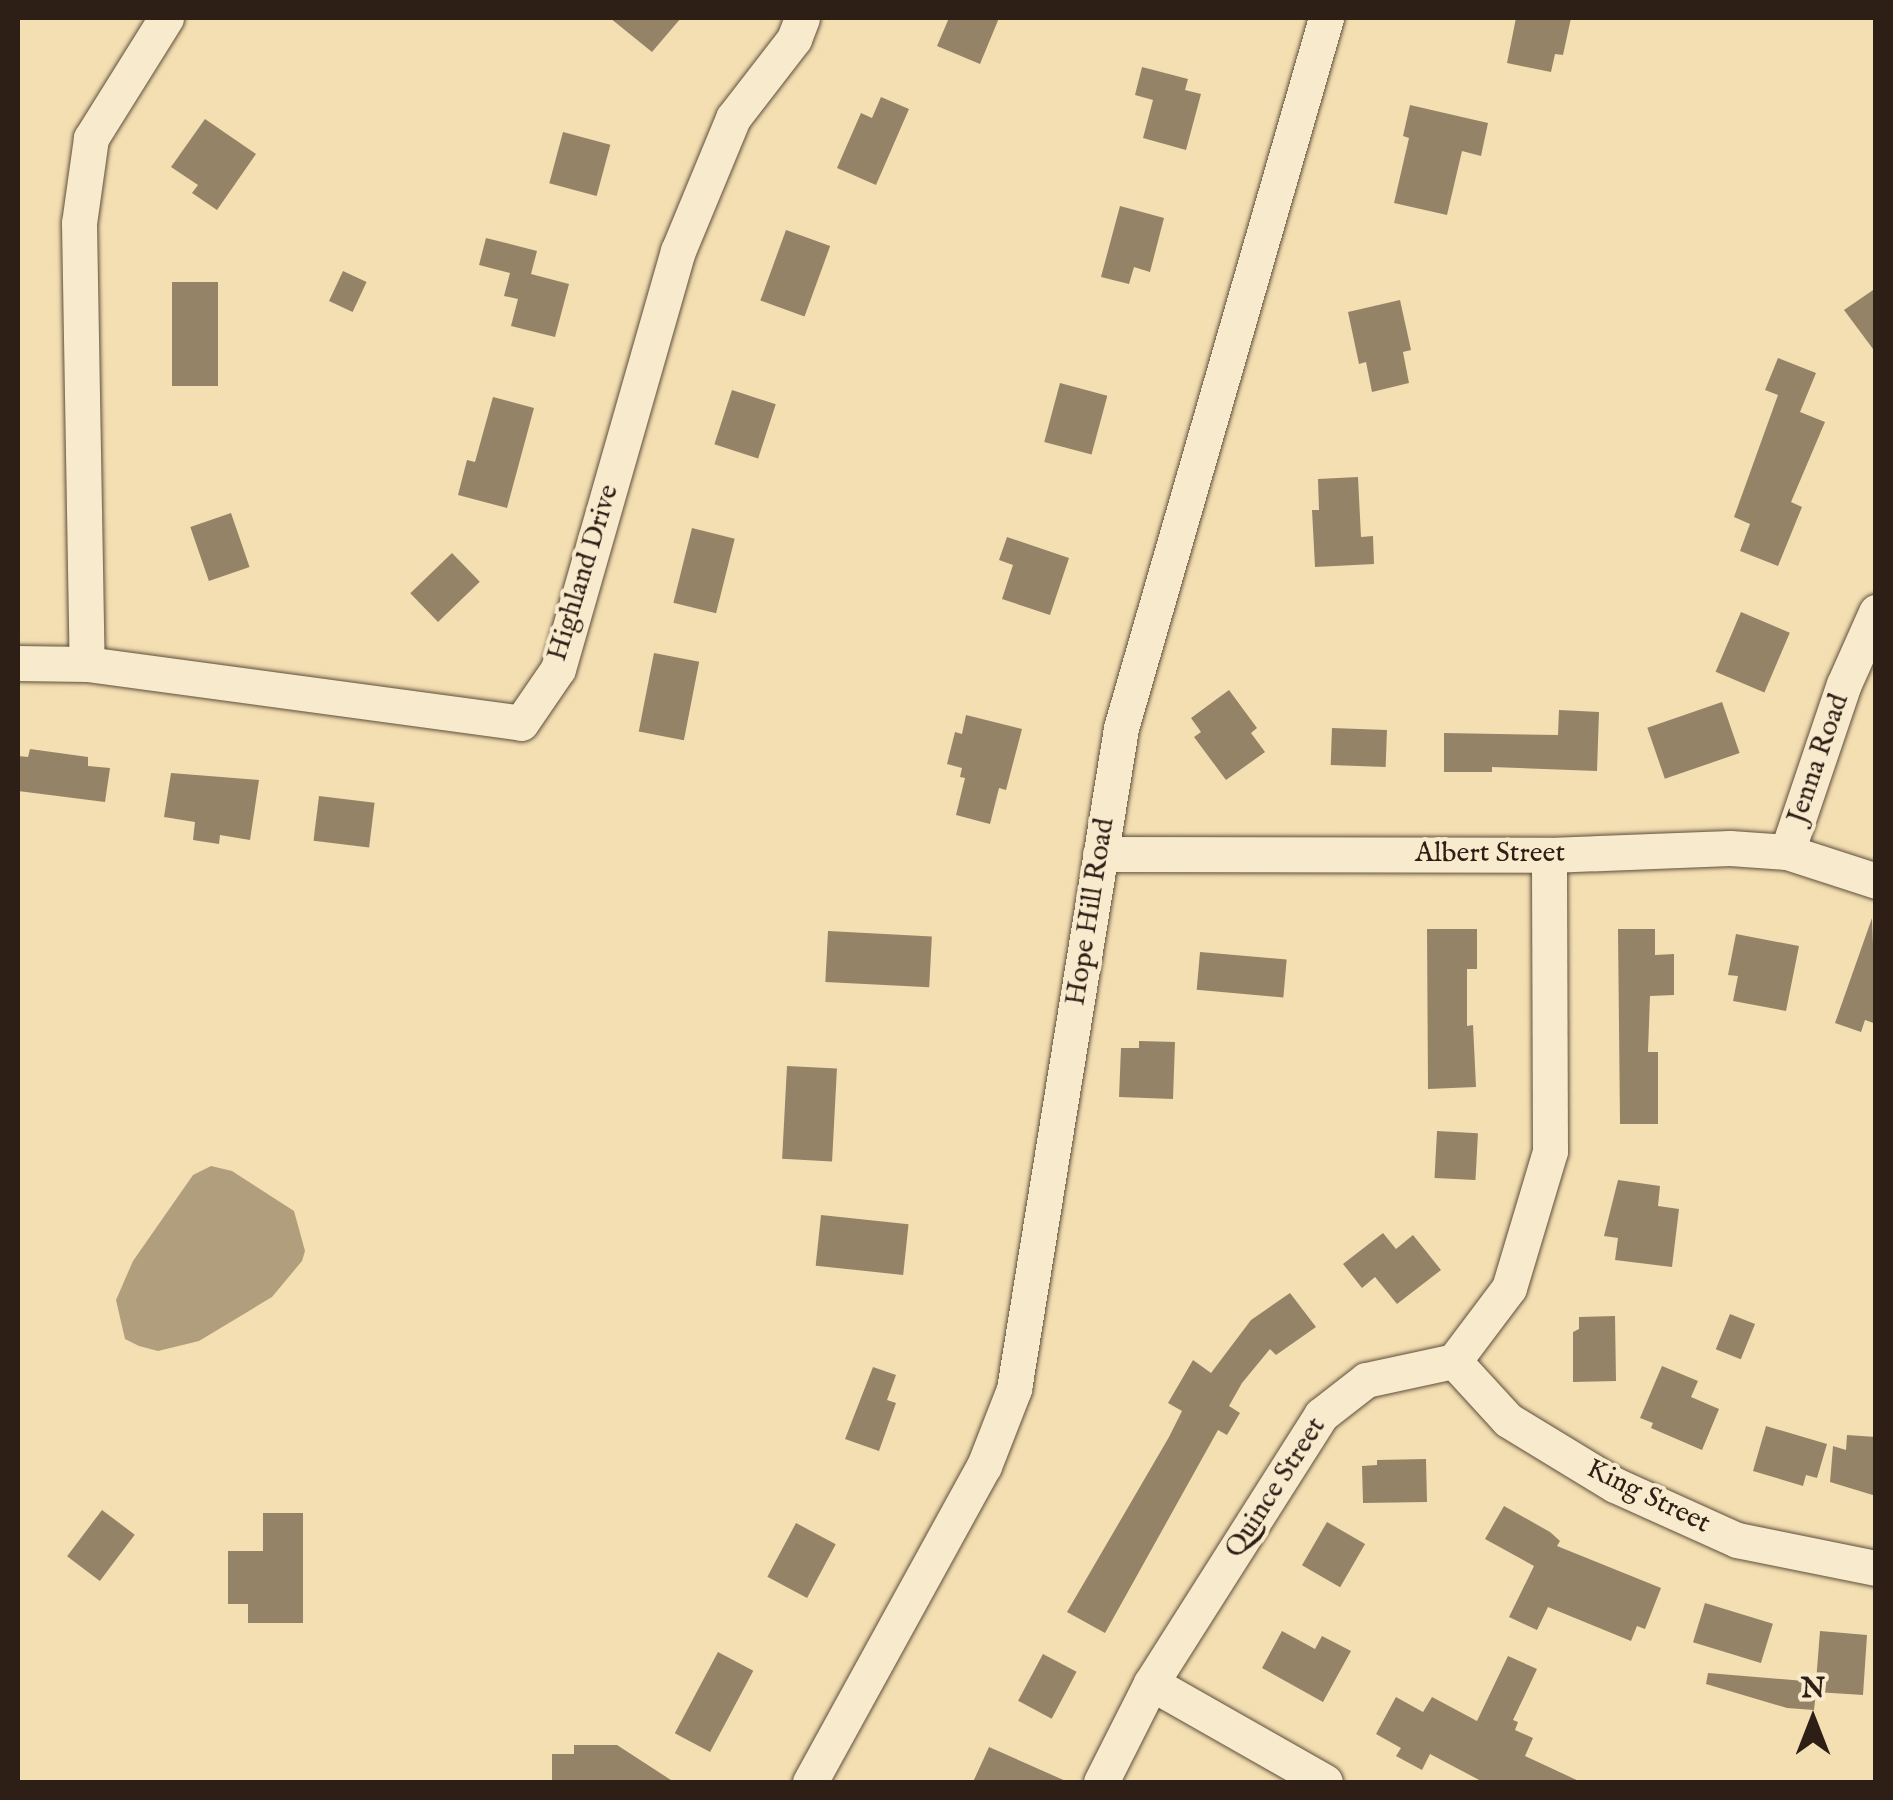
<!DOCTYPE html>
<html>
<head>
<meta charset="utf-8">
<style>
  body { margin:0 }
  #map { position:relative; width:1893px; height:1800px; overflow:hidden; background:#f4dfb2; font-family:"IM FELL English",serif }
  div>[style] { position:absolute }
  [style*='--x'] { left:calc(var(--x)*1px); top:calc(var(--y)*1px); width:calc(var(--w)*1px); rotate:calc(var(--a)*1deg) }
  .water>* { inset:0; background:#b09e7d }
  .building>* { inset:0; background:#948367; transform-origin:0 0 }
  .roads { filter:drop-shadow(0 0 2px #5f4f3d) drop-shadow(0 0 2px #5f4f3d) }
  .street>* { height:35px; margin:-17.5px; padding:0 17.5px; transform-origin:17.5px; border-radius:17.5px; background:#f8eacd }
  span { translate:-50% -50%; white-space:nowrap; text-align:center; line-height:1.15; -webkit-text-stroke:8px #f8eacd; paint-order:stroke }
  .street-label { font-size:28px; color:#2d1f16 }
  .frame { position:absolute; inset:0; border:20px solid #2d1f16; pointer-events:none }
  .north { position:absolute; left:1763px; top:1670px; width:100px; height:100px; -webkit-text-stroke:8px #f8eacd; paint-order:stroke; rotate:0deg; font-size:28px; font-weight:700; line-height:40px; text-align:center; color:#2d1f16 }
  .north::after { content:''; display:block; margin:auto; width:35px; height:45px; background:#2d1f16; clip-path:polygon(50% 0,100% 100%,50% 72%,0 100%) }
</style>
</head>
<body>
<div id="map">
  <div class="water">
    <i style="clip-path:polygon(211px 1166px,232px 1171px,294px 1211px,305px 1251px,302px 1261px,272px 1297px,199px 1341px,158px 1351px,139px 1346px,125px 1339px,116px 1300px,133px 1261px,193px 1175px)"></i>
  </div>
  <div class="building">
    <i style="clip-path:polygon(610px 18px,681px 18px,652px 52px)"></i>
    <i style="clip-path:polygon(949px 18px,999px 18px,980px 64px,937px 46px)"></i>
    <i style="clip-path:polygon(1516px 18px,1571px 18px,1563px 55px,1555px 54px,1551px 72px,1507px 63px)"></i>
    <i style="clip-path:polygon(1142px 67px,1188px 79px,1185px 90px,1201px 94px,1186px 150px,1143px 138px,1153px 100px,1135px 95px)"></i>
    <i style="clip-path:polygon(881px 97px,909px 109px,876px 185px,837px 168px,861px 113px,872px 118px)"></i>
    <i style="clip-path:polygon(1410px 105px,1488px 123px,1481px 156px,1462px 151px,1447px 215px,1394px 203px,1409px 138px,1403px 136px)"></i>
    <i style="clip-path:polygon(205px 119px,256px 154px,217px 210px,192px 193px,198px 185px,171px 167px)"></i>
    <i style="left:563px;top:132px;width:49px;height:53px;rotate:15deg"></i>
    <i style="clip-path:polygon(1120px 206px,1164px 218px,1150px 272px,1134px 267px,1129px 284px,1101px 277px)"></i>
    <i style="left:786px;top:230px;width:47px;height:75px;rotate:20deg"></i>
    <i style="clip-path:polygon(486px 238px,537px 251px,531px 274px,569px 284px,555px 337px,511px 326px,518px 299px,504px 296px,510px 273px,479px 265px)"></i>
    <i style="left:343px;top:271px;width:26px;height:33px;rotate:25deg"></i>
    <i style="left:172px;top:282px;width:46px;height:104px"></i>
    <i style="clip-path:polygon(1876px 288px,1876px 353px,1844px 310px)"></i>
    <i style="clip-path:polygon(1400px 300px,1411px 350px,1403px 352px,1409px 383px,1372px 392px,1366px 362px,1359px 364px,1348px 312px)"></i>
    <i style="clip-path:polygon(1778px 358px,1816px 373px,1800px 412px,1825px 422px,1791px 502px,1802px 507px,1778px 566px,1740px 551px,1750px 524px,1734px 517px,1778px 395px,1765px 390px)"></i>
    <i style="left:1060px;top:383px;width:49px;height:61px;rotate:15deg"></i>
    <i style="left:732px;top:390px;width:46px;height:57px;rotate:18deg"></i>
    <i style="clip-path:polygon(493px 397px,534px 408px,507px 508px,458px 495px,467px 460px,475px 462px)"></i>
    <i style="clip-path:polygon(1358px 477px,1361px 537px,1373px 536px,1374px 564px,1315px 567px,1312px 510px,1319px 510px,1318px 479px)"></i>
    <i style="left:231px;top:513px;width:57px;height:43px;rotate:71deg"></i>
    <i style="left:692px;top:528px;width:44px;height:77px;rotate:14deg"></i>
    <i style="clip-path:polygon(1007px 537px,1069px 558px,1050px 615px,1002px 599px,1013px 565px,999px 560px)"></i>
    <i style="left:452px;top:553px;width:40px;height:58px;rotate:46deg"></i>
    <i style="left:1741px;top:612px;width:53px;height:65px;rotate:23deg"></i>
    <i style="left:654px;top:653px;width:46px;height:80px;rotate:11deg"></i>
    <i style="clip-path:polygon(1229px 690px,1257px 728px,1251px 733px,1265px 752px,1226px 780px,1194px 737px,1201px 732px,1191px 718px)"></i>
    <i style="left:1722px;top:702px;width:54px;height:79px;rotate:71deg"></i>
    <i style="clip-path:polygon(1559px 710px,1599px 712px,1597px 771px,1492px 767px,1492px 772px,1444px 772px,1444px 733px,1558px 735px)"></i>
    <i style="clip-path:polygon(966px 715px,1022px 729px,1006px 790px,999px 788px,990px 824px,956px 815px,965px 778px,960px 777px,962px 768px,947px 764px,955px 732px,962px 734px)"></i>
    <i style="left:1332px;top:728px;width:55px;height:37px;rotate:2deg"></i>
    <i style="clip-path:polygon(30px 749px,88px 757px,88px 766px,110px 768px,105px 802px,18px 791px,18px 756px,28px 757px)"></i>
    <i style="clip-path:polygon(171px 773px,259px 780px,250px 840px,220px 835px,219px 844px,193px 840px,195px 822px,164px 817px)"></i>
    <i style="left:319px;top:796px;width:56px;height:45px;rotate:7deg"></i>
    <i style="clip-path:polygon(1872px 918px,1876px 1024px,1865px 1020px,1861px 1032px,1835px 1023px)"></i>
    <i style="clip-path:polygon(1427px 929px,1477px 929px,1477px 969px,1467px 969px,1467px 1026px,1473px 1025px,1476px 1087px,1428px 1089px)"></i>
    <i style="clip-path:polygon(1618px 929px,1655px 929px,1655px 955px,1674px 954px,1674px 995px,1650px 996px,1648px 1052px,1658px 1052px,1658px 1124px,1620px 1124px)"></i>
    <i style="left:828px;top:931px;width:104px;height:51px;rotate:3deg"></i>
    <i style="clip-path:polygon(1736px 934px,1799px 946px,1786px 1011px,1733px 1001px,1738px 976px,1728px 975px)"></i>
    <i style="left:1200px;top:952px;width:87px;height:38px;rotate:5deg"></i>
    <i style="clip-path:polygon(1139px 1041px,1175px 1042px,1173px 1099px,1119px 1097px,1121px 1048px,1139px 1048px)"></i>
    <i style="left:787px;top:1066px;width:50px;height:93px;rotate:3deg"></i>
    <i style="left:1437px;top:1131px;width:41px;height:47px;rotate:3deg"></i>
    <i style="clip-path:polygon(1618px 1180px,1660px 1186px,1658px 1206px,1679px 1209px,1672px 1267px,1615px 1260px,1618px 1238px,1604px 1236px)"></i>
    <i style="left:821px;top:1215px;width:88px;height:51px;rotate:6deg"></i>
    <i style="clip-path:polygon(1383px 1233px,1396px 1249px,1413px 1235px,1441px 1270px,1397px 1304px,1375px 1277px,1362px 1288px,1343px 1264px)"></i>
    <i style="clip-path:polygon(1290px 1293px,1316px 1327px,1276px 1355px,1270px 1349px,1242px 1383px,1229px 1406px,1240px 1413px,1227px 1435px,1218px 1430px,1105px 1633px,1067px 1612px,1169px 1437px,1182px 1411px,1168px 1403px,1193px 1360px,1211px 1373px,1251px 1320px)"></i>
    <i style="left:1730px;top:1314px;width:27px;height:38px;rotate:22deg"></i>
    <i style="clip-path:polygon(1615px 1316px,1616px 1381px,1573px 1382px,1573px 1332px,1579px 1329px,1579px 1317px)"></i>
    <i style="clip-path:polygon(1662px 1366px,1698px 1381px,1691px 1397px,1719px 1409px,1702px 1450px,1651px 1428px,1653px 1423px,1640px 1418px)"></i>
    <i style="clip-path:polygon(873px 1367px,896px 1375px,887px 1400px,896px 1403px,879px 1451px,845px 1439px)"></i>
    <i style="clip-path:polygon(1766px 1426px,1827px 1444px,1817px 1478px,1806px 1475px,1803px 1486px,1753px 1471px)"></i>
    <i style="clip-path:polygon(1847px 1435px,1876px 1437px,1876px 1496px,1830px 1482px,1833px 1446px,1846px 1450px)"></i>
    <i style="clip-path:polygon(1426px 1459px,1427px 1502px,1363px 1503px,1362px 1466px,1377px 1465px,1377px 1460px)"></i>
    <i style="clip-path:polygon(1504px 1506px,1550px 1532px,1560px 1541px,1557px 1546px,1661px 1588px,1645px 1629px,1637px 1626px,1631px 1641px,1548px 1607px,1537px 1630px,1509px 1617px,1534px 1566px,1485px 1539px)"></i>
    <i style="left:102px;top:1510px;width:41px;height:58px;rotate:37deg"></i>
    <i style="clip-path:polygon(263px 1513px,303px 1513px,303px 1623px,248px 1623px,248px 1604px,228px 1604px,228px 1551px,263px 1551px)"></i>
    <i style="left:1327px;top:1522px;width:44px;height:50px;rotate:30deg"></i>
    <i style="left:796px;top:1523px;width:45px;height:61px;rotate:28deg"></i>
    <i style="left:1705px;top:1603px;width:71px;height:41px;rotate:17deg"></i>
    <i style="clip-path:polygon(1282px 1631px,1315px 1649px,1322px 1636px,1351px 1651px,1323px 1702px,1262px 1668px)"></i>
    <i style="clip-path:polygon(1820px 1631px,1867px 1635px,1863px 1695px,1816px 1692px,1814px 1710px,1787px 1708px,1706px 1684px,1708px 1673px,1816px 1682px)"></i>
    <i style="left:718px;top:1652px;width:40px;height:92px;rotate:28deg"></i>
    <i style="left:1043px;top:1654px;width:38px;height:53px;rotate:28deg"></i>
    <i style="clip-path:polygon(1508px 1656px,1537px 1669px,1513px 1720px,1518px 1722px,1515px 1730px,1533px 1738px,1525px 1756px,1581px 1782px,1483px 1782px,1430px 1754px,1422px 1770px,1396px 1756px,1401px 1748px,1376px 1734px,1396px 1697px,1423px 1712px,1432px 1697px,1477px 1721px)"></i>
    <i style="clip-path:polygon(574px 1745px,617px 1745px,674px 1782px,552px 1782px,552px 1754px,574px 1754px)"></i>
    <i style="clip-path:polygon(989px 1747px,1068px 1782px,973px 1782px)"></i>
  </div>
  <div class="roads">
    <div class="street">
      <i style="--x:166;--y:18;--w:142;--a:122"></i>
      <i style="--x:91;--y:138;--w:86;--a:98"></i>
      <i style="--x:79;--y:223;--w:441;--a:89"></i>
      <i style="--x:87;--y:664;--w:438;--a:7.7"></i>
      <i style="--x:521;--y:723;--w:65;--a:-55.6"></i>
      <i style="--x:558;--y:669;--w:435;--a:-74"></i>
      <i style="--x:678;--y:251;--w:144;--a:-67.5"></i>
      <i style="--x:733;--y:118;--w:100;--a:-52.3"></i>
      <i style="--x:794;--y:39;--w:22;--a:-69"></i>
      <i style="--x:18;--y:663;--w:69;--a:0.8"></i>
      <i style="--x:1787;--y:852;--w:177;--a:-71.3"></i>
      <i style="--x:1844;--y:684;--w:79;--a:-66"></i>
      <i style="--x:1100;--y:854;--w:449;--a:0.1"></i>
      <i style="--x:1549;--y:855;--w:181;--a:-2.2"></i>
      <i style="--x:1730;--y:848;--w:57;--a:4"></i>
      <i style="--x:1787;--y:852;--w:94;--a:18"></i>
      <i style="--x:1454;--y:1361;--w:80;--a:47.5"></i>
      <i style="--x:1508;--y:1420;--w:125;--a:31.3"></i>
      <i style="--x:1615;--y:1485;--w:134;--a:24.3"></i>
      <i style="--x:1737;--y:1540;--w:142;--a:11.4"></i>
      <i style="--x:1151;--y:1683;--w:200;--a:29.6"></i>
      <i style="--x:810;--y:1782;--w:361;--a:-61.2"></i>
      <i style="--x:984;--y:1466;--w:83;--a:-68.7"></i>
      <i style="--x:1014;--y:1389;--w:670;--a:-80.8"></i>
      <i style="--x:1121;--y:728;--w:739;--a:-73.89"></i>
      <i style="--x:1101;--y:1782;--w:111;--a:-63.2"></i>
      <i style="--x:1151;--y:1683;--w:317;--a:-57.6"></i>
      <i style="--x:1321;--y:1415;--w:57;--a:-37.9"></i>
      <i style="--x:1366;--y:1380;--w:90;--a:-12.2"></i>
      <i style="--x:1454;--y:1361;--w:91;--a:-53"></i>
      <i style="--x:1509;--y:1288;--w:143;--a:-73.3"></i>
      <i style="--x:1550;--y:1151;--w:296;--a:-90.2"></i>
    </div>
  </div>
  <div class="street-label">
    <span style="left:584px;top:573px;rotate:-73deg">Highland Drive</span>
    <span style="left:1819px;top:759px;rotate:-71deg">Jenna Road</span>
    <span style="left:1490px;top:854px">Albert Street</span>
    <span style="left:1091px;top:912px;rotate:-81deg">Hope Hill Road</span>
    <span style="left:1276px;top:1488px;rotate:-57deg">Quince Street</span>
    <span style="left:1648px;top:1497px;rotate:26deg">King Street</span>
  </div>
  <div class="frame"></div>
  <div class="north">N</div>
</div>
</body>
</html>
